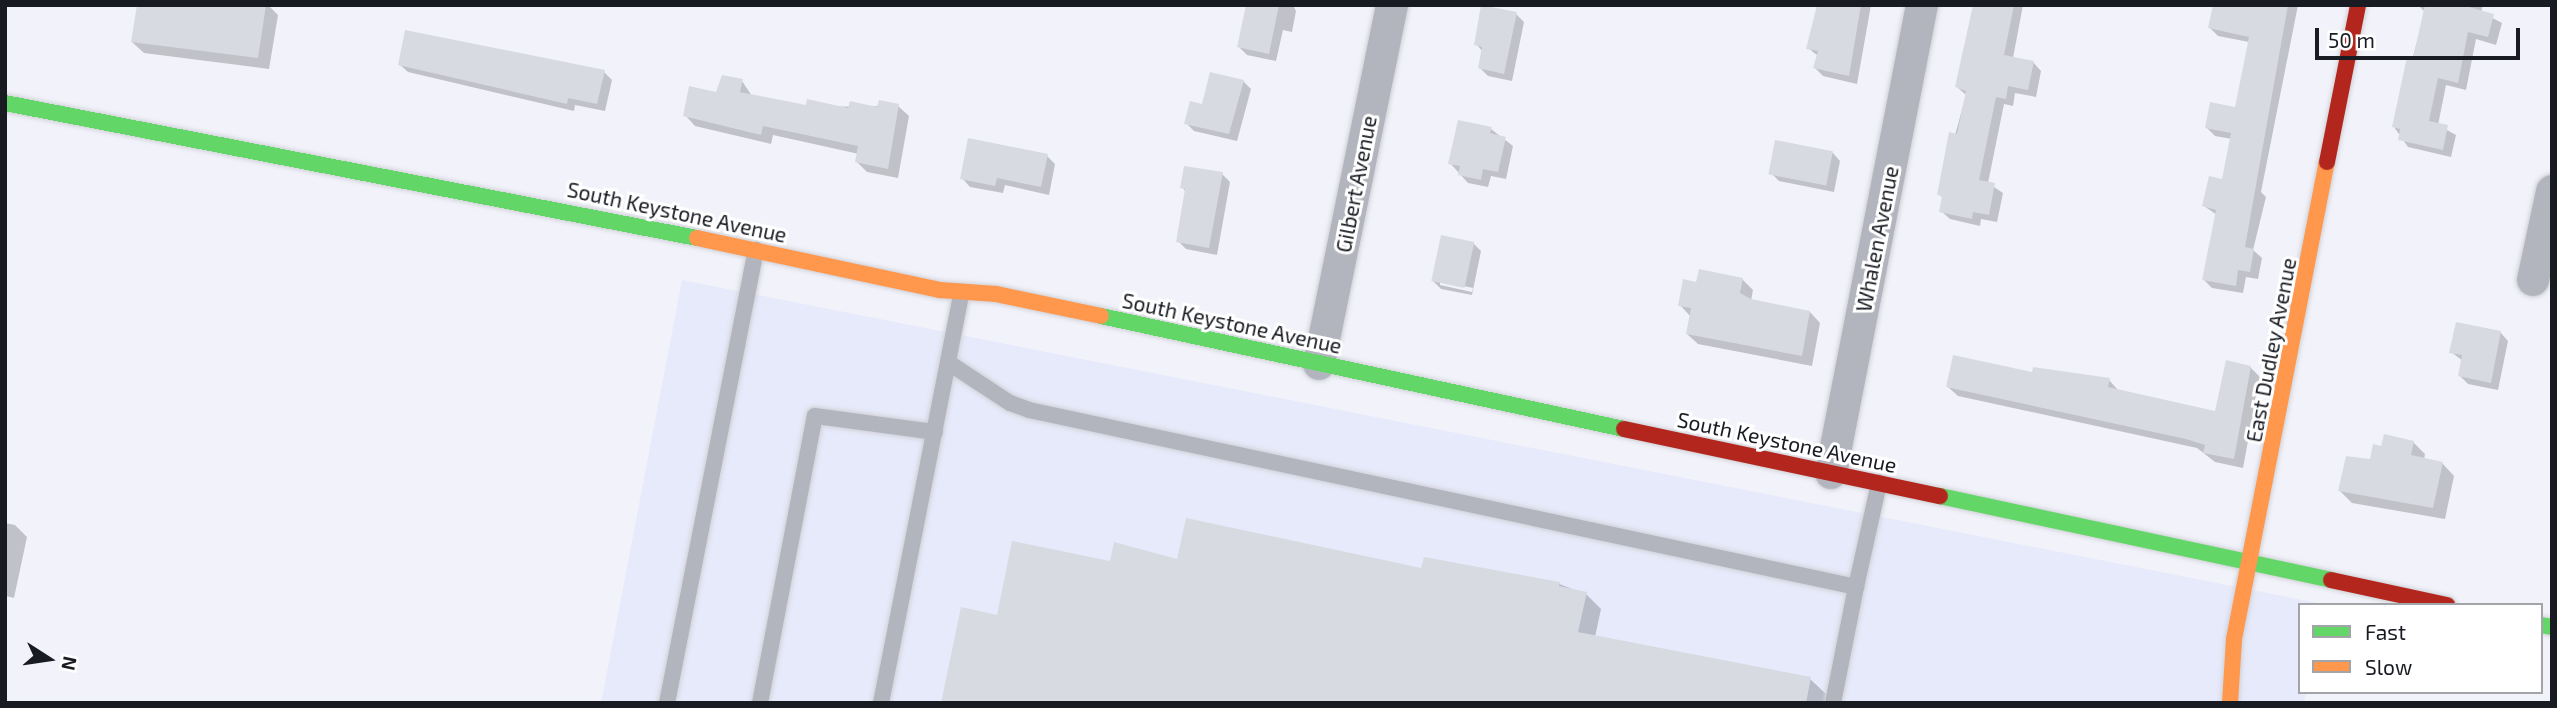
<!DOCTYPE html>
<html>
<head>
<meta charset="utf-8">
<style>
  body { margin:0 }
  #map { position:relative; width:2557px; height:708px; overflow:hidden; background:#f2f3fa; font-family:"Exo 2",sans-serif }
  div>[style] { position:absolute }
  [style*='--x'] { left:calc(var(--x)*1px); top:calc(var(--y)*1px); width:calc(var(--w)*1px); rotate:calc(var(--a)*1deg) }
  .built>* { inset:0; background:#e7eafa }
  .shadow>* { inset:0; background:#0003 }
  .building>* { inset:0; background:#d8dae1; transform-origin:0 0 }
  .roads { filter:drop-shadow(0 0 2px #d0d1d7) drop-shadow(0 0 2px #d0d1d7) }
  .lane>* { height:16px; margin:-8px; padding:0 8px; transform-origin:8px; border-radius:8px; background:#b3b5be }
  .street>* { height:32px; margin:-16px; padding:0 16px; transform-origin:16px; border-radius:16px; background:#b3b5be }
  .fast>* { height:16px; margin:-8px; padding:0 8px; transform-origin:8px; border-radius:8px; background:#63d668 }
  .slow>* { height:16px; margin:-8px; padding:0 8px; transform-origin:8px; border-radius:8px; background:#ff974d }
  .jam>* { height:16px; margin:-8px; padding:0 8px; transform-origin:8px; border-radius:8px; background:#b3261e }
  span { translate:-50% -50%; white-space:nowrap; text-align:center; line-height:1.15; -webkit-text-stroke:6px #fff; paint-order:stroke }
  .street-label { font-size:21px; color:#191b22 }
  .frame { position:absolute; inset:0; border:7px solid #191b22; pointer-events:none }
  .legend { position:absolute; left:2298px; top:603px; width:245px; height:91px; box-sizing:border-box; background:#fff; border:2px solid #a3a4a7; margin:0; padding:9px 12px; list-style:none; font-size:21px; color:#191b22 }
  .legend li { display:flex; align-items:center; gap:14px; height:35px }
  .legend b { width:35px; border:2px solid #a3a4a7 }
  .north { position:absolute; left:14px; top:624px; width:70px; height:70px; -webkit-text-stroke:5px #fff; paint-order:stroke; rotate:102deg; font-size:19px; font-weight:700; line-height:28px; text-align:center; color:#191b22 }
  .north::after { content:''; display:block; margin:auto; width:24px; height:32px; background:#191b22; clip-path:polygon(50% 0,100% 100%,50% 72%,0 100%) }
  .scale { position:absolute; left:2315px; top:28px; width:205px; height:32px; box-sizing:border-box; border:4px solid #191b22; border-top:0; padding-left:9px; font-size:21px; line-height:24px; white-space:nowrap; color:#191b22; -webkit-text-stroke:5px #fff; paint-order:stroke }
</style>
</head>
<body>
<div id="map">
  <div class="built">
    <i style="clip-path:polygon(682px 280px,2323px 604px,2300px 605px,2300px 692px,2306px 692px,2304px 703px,601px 703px)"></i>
  </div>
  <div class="shadow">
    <i style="clip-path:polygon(160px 5px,268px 5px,278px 15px,269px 69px,144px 53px,132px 42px)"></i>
    <i style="clip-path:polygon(1247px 5px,1293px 5px,1296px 11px,1292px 32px,1283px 30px,1276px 61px,1247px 55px,1239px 47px)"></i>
    <i style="clip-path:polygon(1818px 5px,1871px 5px,1857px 84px,1823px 76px,1815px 68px,1818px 56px,1808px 48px)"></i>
    <i style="clip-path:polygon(1983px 5px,2023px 5px,2013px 58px,2033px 62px,2041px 71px,2036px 97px,2015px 93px,2013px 106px,2004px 104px,1988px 183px,2003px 193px,1997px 222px,1981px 219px,1980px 226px,1950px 219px,1941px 211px,1944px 199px,1939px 194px,1966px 95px,1957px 87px)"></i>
    <i style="clip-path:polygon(2215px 5px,2298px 5px,2261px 192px,2266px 197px,2253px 250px,2262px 258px,2258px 279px,2246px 277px,2243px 293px,2212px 288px,2204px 280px,2217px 215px,2204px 206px,2224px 181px,2232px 139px,2215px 136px,2207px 128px,2237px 109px,2249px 42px,2218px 36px,2210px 28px)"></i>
    <i style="clip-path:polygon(2418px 5px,2483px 5px,2481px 12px,2502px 23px,2496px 45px,2476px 39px,2466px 90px,2446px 85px,2438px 125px,2456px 135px,2451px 157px,2408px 147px,2394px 127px,2425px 12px)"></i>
    <i style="clip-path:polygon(1516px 14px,1524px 22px,1512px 81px,1488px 76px,1480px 68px,1483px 52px,1476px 44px)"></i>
    <i style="clip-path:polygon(399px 64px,604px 72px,612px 80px,605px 111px,575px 105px,574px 111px,408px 72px)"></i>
    <i style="clip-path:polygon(742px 81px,752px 96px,808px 107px,898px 106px,909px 116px,898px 178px,867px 172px,857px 162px,859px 154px,773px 135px,771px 144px,695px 126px,685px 115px)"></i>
    <i style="clip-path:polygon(1243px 81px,1251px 89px,1237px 141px,1194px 131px,1186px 123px,1203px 106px)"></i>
    <i style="clip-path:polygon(1491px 129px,1513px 146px,1506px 179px,1491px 176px,1488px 187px,1468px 183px,1450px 163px)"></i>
    <i style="clip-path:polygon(1832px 152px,1840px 161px,1834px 192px,1779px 181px,1771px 173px)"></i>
    <i style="clip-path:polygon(1047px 156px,1055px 164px,1049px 195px,1005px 185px,1003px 193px,970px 187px,962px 178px)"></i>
    <i style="clip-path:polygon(1222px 174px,1230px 182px,1217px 255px,1186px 249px,1178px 241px,1186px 192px,1182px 187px)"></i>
    <i style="clip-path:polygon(evenodd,1473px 243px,1481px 251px,1472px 295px,1441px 289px,1433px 281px,1473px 243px,1440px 281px,1473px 288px,1472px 292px,1440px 285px,1440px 281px)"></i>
    <i style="clip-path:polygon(1742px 279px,1753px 290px,1751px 301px,1810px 312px,1820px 323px,1812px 366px,1698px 344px,1687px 334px,1691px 317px,1680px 305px,1697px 284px)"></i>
    <i style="clip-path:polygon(2500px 332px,2508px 341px,2498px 390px,2468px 384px,2460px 376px,2463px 361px,2451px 352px)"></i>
    <i style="clip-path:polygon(2250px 367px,2260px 377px,2243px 468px,2215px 462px,2197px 448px,1958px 396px,1948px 387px,2034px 374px,2109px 380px,2118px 390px,2216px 413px)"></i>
    <i style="clip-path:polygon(2413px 442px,2425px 454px,2424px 460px,2443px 464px,2454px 476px,2445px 519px,2352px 503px,2340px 491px,2382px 448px)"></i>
    <i style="clip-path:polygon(5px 523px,15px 525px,27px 537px,14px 598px,6px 596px,5px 601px)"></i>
    <i style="clip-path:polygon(1179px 561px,1423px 570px,1559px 584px,1586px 594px,1601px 609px,1595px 637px,1810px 679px,1826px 694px,1824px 703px,943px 703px,998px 617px,1111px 563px)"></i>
  </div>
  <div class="building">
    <i style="clip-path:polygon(137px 5px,266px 5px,258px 58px,131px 42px)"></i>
    <i style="clip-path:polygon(1246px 5px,1279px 5px,1269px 54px,1237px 47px)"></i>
    <i style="clip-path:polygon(1481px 5px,1517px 12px,1504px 74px,1478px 68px,1482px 47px,1474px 45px)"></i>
    <i style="clip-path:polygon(1817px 5px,1861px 5px,1849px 76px,1813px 68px,1818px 51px,1806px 49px)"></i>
    <i style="clip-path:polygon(1973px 5px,2014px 5px,2004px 55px,2034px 61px,2028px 90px,2008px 86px,2006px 99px,1996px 97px,1979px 180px,1995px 183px,1989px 215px,1973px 212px,1972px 219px,1939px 212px,1942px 196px,1937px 195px,1949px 132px,1957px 134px,1966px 91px,1955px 87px)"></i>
    <i style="clip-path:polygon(2213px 5px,2288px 5px,2245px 247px,2254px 249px,2250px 272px,2238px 270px,2236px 286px,2202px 280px,2216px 210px,2202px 206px,2209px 176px,2222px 179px,2231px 133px,2205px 128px,2210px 102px,2235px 107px,2249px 37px,2208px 28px)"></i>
    <i style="clip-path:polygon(2425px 5px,2462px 5px,2494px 14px,2488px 37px,2468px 32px,2458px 83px,2438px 78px,2429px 121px,2448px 125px,2443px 150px,2398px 140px,2400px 129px,2392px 127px,2407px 57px,2413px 58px)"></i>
    <i style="clip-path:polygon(405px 30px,605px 70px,597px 104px,568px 98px,567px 104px,398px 65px)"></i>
    <i style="clip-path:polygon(1210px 72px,1244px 80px,1229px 134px,1184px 124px,1190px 101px,1202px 104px)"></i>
    <i style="clip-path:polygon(722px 75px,743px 79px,740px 92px,806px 105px,807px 99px,848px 108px,850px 101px,877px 107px,879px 100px,899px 104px,888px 169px,855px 162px,858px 146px,763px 126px,761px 135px,683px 116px,689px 86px,716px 92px)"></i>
    <i style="clip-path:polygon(1458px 120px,1492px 127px,1490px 133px,1506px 137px,1498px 172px,1483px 169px,1481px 180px,1458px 175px,1460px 166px,1448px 164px)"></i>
    <i style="clip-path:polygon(968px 138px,1048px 154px,1041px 187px,997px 178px,995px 186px,960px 179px)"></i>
    <i style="left:1775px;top:140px;width:59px;height:35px;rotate:11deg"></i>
    <i style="clip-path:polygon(1184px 166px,1223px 172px,1209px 248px,1176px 242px,1185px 189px,1180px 188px)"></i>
    <i style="left:1441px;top:235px;width:34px;height:47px;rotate:12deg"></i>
    <i style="clip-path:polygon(1699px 269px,1743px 278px,1740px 293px,1751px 299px,1810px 311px,1802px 356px,1686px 334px,1691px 308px,1678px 306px,1683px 279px,1696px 282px)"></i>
    <i style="clip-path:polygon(2456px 322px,2501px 331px,2491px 383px,2458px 376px,2462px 355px,2449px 353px)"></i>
    <i style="clip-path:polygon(1953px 355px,2032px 372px,2033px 367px,2110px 378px,2108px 387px,2215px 411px,2226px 360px,2251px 366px,2234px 459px,2203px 453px,2205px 445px,2186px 439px,1946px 387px)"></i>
    <i style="clip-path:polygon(2384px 434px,2414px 441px,2411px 455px,2443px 462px,2433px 508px,2338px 491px,2346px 456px,2370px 459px,2373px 444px,2381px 446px)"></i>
    <i style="clip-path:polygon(1186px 518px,1421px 568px,1424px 557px,1560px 582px,1559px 586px,1587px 592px,1578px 632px,1811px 677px,1806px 703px,941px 703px,961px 607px,997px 615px,1012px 541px,1110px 561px,1114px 542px,1177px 559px)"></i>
  </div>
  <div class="roads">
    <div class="lane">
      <i style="--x:949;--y:363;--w:73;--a:33.3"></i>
      <i style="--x:1010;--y:403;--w:20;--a:20"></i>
      <i style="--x:1029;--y:410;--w:846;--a:12.08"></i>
      <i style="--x:1856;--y:587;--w:107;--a:-77.5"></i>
      <i style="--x:667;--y:703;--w:462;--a:-78.9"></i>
      <i style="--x:760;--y:703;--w:292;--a:-79.2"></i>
      <i style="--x:815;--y:416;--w:121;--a:7.6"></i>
      <i style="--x:881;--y:703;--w:419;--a:-78.9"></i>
      <i style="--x:1833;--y:703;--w:118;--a:-78.8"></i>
    </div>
    <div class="street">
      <i style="--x:2533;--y:280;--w:91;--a:-77.9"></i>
      <i style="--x:1319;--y:364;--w:366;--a:-78.5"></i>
      <i style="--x:1831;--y:473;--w:477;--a:-79"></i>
    </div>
    <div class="fast">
      <i style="--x:5;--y:103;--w:705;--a:11.04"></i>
      <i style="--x:1101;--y:316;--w:535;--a:12.19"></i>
      <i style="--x:1940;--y:496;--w:400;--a:12.1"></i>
      <i style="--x:2541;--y:625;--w:11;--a:10"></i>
    </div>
    <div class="slow">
      <i style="--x:697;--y:238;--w:249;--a:12.1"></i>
      <i style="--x:940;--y:290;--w:56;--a:4.1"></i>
      <i style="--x:996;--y:294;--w:107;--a:11.8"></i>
      <i style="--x:2230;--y:703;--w:64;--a:-86.4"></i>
      <i style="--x:2234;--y:639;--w:486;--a:-79"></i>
    </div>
    <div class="jam">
      <i style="--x:2327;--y:162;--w:160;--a:-78.8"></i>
      <i style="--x:1624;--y:429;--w:323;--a:12"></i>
      <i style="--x:2331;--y:580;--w:119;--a:12.2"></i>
    </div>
  </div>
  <div class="street-label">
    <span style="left:1356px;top:184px;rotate:-79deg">Gilbert Avenue</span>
    <span style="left:677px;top:212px;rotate:12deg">South Keystone Avenue</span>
    <span style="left:1877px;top:239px;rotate:-79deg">Whalen Avenue</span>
    <span style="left:1232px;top:323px;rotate:12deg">South Keystone Avenue</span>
    <span style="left:2271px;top:350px;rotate:-79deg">East Dudley Avenue</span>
    <span style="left:1787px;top:442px;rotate:12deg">South Keystone Avenue</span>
  </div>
  <div class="frame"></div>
  <ul class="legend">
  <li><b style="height:9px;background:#63d668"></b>Fast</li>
  <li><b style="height:9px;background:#ff974d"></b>Slow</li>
  </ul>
  <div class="north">N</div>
  <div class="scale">50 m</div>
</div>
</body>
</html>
